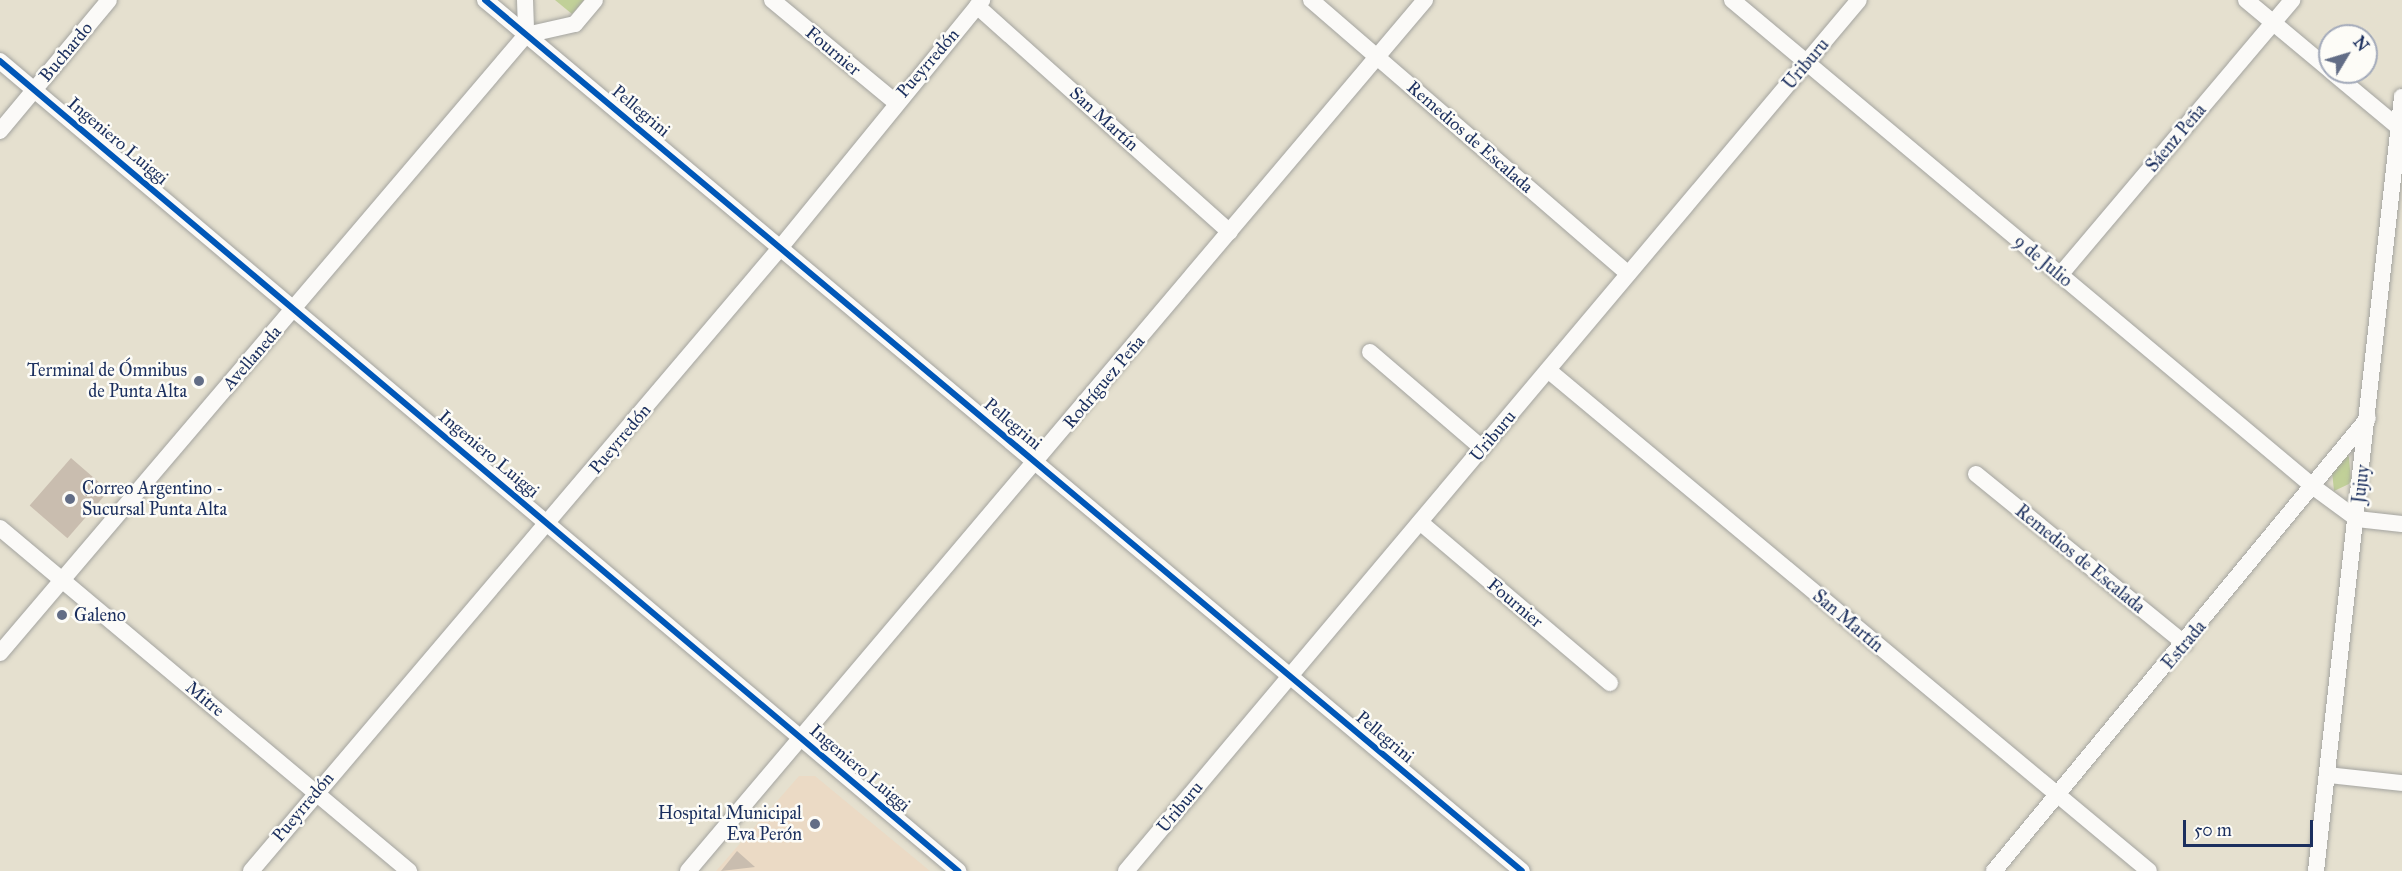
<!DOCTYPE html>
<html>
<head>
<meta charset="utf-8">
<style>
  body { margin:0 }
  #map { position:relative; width:2402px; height:871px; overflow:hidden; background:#e5e0cf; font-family:"IM FELL Great Primer",serif }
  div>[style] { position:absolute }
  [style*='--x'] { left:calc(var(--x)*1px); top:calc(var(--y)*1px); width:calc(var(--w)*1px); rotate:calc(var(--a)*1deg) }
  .built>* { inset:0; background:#ebdac5 }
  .green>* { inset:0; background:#c1d098 }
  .building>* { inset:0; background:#c9bdaf; transform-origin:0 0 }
  .roads { filter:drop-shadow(0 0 2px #a4a4a0) drop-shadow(0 0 2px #a4a4a0) }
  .minor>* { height:16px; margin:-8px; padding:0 8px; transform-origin:8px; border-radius:8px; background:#fbfaf8 }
  .cycleway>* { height:6px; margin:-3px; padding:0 3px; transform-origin:3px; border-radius:3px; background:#0057b8 }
  .dots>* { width:16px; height:16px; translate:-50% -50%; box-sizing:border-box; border:3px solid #fdfcf7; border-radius:50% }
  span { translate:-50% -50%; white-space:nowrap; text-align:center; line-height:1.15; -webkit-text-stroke:5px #fdfcf7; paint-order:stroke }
  .street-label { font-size:18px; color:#1b2f5e }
  .poi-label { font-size:18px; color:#1b2f5e }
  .right { translate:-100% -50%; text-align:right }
  .left { translate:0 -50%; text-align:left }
  .north { position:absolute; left:2318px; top:24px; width:60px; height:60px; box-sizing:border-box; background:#fdfcf7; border:2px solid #a3aaba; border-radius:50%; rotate:52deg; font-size:16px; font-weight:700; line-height:24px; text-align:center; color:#1b2f5e }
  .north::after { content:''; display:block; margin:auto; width:21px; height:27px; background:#626d86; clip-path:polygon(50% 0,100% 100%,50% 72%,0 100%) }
  .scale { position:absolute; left:2183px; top:820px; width:130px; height:27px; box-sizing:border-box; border:3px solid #1b2f5e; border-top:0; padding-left:8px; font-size:18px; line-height:21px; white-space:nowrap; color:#1b2f5e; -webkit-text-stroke:4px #fdfcf7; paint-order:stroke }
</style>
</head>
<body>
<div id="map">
  <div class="built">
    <i style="clip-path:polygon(799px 776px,815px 776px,930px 871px,716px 871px)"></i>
  </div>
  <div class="green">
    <i style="clip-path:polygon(555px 0,584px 0,572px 14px)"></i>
    <i style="clip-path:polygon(2341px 449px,2349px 457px,2351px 483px,2334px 491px,2331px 461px)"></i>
  </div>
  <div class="building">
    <i style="left:71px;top:458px;width:50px;height:63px;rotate:41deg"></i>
    <i style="clip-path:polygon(737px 851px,755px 867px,721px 871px)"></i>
  </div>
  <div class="roads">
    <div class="minor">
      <i style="--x:485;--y:0;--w:1354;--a:40.03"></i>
      <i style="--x:525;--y:0;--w:35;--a:88"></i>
      <i style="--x:772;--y:0;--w:158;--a:39.6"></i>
      <i style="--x:1311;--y:0;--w:419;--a:40.8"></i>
      <i style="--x:1732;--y:0;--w:760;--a:39.93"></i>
      <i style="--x:2315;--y:488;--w:52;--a:36.4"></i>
      <i style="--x:2357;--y:519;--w:45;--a:6.3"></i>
      <i style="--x:2246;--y:0;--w:109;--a:39.8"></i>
      <i style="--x:977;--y:6;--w:339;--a:41.8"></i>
      <i style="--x:0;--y:61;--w:1255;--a:40.21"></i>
      <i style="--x:2332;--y:72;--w:86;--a:39.8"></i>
      <i style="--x:0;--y:131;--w:170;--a:-50.2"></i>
      <i style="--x:2060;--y:275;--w:360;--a:-49.8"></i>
      <i style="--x:1370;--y:352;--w:148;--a:40.6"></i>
      <i style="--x:1548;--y:370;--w:782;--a:39.81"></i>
      <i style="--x:1976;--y:474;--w:269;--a:39.1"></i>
      <i style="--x:1420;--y:522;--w:249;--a:40.3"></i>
      <i style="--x:0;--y:528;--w:534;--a:39.98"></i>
      <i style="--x:0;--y:653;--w:812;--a:-49.6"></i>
      <i style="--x:526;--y:35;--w:50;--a:-12.7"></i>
      <i style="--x:575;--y:24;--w:31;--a:-50"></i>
      <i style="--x:2328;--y:775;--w:74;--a:6.2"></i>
      <i style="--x:251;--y:871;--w:817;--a:-49.66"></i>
      <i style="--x:780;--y:248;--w:320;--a:-50.8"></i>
      <i style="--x:688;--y:871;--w:1141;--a:-49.76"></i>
      <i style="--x:1126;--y:871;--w:1138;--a:-49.92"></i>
      <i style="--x:1994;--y:871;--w:587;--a:-50.46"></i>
      <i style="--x:2316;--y:871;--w:779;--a:-83.66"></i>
    </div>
  </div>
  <div class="cycleway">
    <i style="--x:485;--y:0;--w:1354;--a:40.03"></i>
    <i style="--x:0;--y:61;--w:1255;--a:40.21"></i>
  </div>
  <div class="dots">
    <i style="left:199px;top:381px;background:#626d86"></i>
    <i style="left:70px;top:499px;background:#626d86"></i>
    <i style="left:62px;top:615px;background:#626d86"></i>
    <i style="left:815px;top:824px;background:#626d86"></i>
  </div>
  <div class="street-label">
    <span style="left:833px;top:51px;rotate:40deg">Fournier</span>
    <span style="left:66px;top:52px;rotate:-50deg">Buchardo</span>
    <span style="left:928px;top:63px;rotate:-49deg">Pueyrredón</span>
    <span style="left:1806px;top:64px;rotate:-50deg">Uriburu</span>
    <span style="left:641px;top:111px;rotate:40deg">Pellegrini</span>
    <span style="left:1104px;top:119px;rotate:42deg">San Martín</span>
    <span style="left:1470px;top:137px;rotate:41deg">Remedios de Escalada</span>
    <span style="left:2176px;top:138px;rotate:-50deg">Sáenz Peña</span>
    <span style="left:118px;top:141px;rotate:40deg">Ingeniero Luiggi</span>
    <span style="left:2043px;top:261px;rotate:40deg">9 de Julio</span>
    <span style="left:252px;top:358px;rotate:-49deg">Avellaneda</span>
    <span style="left:1104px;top:382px;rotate:-50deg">Rodríguez Peña</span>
    <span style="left:1013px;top:424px;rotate:40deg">Pellegrini</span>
    <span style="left:1493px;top:436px;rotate:-50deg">Uriburu</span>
    <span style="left:620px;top:439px;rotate:-50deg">Pueyrredón</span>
    <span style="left:489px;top:454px;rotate:40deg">Ingeniero Luiggi</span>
    <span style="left:2361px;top:484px;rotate:-83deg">Jujuy</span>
    <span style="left:2080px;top:559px;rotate:39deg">Remedios de Escalada</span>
    <span style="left:1515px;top:603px;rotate:40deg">Fournier</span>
    <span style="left:1848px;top:621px;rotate:40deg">San Martín</span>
    <span style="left:2184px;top:645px;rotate:-50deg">Estrada</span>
    <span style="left:205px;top:699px;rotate:40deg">Mitre</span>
    <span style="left:1385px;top:737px;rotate:40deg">Pellegrini</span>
    <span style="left:860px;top:768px;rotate:40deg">Ingeniero Luiggi</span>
    <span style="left:303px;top:807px;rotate:-50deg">Pueyrredón</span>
    <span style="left:1180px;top:807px;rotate:-50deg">Uriburu</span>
  </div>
  <div class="poi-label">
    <span class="right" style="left:187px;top:381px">Terminal de Ómnibus<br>de Punta Alta</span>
    <span class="left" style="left:82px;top:499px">Correo Argentino -<br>Sucursal Punta Alta</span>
    <span class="left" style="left:74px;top:615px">Galeno</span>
    <span class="right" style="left:802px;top:824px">Hospital Municipal<br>Eva Perón</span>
  </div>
  <div class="north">N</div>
  <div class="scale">50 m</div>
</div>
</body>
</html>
